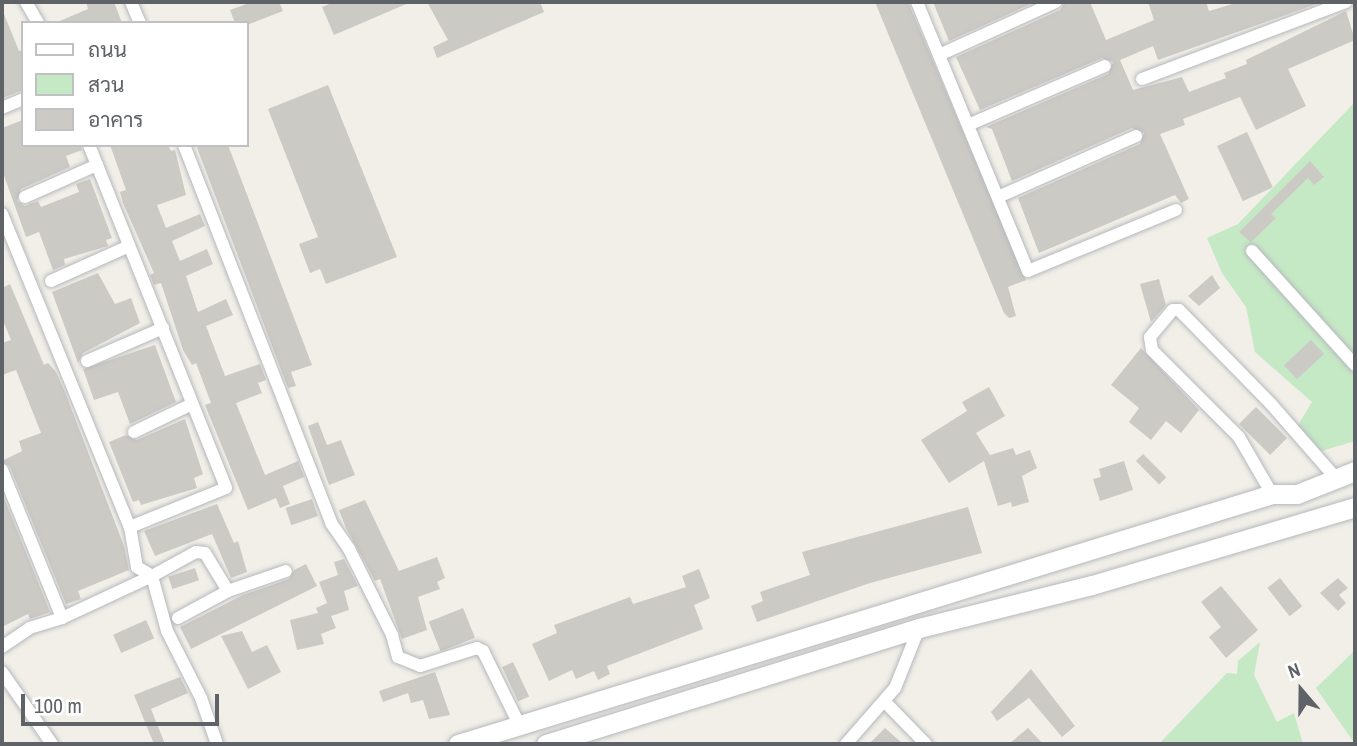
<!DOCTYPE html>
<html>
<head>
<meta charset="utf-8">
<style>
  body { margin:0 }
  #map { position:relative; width:1357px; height:746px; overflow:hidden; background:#f1efe8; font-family:"Archivo Narrow",Sarabun,sans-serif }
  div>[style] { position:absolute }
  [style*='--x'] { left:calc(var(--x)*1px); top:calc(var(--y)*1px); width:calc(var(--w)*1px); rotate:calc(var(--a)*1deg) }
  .green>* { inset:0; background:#c5e8c5 }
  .building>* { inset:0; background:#cccac5; transform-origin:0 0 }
  .roads { filter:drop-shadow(0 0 2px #b5b8bc) drop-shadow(0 0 2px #b5b8bc) }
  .street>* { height:12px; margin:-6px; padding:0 6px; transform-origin:6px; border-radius:6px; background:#fff }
  .secondary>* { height:19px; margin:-9.5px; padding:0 9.5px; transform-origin:9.5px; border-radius:9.5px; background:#fff }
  span { translate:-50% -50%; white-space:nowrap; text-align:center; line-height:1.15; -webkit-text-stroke:5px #fff; paint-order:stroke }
  .frame { position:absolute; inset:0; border:4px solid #5f6368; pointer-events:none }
  .legend { position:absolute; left:21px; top:21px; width:228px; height:126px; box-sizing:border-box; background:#fff; border:2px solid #bfc1c3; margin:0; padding:9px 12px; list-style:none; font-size:21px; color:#5f6368 }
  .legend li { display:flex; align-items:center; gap:14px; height:35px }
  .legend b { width:35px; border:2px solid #bfc1c3 }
  .north { position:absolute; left:1266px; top:655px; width:70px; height:70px; -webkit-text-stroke:5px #fff; paint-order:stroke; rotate:340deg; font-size:19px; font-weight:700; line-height:28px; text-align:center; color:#5f6368 }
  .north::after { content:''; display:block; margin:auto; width:24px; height:32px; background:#5f6368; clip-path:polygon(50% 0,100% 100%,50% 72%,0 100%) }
  .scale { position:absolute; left:21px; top:694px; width:198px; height:32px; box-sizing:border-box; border:4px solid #5f6368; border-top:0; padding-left:9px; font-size:21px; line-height:24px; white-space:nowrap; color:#5f6368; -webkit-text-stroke:5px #fff; paint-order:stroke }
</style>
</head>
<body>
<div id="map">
  <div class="green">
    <i style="clip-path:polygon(1355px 102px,1355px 441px,1318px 452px,1294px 432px,1312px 402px,1255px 352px,1246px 307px,1222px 273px,1207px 238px,1238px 224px)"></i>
    <i style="clip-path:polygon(1260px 642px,1254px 675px,1277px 722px,1294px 713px,1303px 744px,1159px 744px,1227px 673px,1237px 674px,1238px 661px)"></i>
    <i style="clip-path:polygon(1355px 650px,1355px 744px,1316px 688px)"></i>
  </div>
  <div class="building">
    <i style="clip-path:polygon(86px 2px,114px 2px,122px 23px,55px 23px,88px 9px)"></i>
    <i style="clip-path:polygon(252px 2px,279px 2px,283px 11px,247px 25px,235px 23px,230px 10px)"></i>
    <i style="clip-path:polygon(334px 2px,411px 2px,334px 35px,322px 7px)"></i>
    <i style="clip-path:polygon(427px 2px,540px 2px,544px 12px,437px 58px,433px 47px,448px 40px)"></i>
    <i style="clip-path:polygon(875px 2px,908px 2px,1026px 280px,1008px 287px,1016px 316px,1009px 318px,1004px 313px)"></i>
    <i style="clip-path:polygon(933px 2px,1035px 2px,949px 41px)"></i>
    <i style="clip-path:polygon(1065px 2px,1090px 2px,1106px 40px,1154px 20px,1148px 2px,1206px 2px,1209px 11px,1239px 2px,1322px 2px,1158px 60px,1153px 46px,1120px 60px,1133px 90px,1182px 77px,1189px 92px,1226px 78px,1224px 73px,1247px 64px,1246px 60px,1346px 11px,1355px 40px,1288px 69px,1306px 106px,1256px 130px,1240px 97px,1183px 119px,1185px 125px,1160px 134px,1189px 199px,1181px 203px,1175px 195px,1039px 253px,1018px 198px,1140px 144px,1144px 133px,1132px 128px,1012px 181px,992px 129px,986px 127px,1108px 74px,1113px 62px,1102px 58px,980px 110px,956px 57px,1060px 10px)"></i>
    <i style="clip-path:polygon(2px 9px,19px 51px,23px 50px,23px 90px,2px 98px)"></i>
    <i style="clip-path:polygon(328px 85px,397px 257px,326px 284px,320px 269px,310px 273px,299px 244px,318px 237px,268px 109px)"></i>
    <i style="clip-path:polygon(23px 120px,23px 145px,80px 145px,82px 150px,66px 156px,70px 167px,21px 189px,17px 201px,25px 206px,38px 201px,41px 207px,79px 192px,76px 184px,90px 179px,112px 238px,106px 240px,108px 246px,64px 259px,65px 265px,53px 270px,39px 232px,26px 237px,2px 170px,2px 128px)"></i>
    <i style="left:1247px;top:132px;width:61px;height:33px;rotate:65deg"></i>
    <i style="clip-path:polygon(110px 145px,168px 145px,171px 151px,175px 150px,186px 195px,157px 205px,166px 228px,200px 214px,205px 226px,172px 241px,180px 261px,207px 249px,213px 264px,186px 276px,198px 312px,226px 299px,233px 315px,206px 326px,225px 376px,260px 364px,266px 380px,258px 383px,262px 393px,236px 403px,265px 475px,298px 461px,304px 477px,283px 486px,290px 504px,280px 508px,276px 498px,248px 510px,205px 405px,211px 403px,196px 363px,192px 365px,183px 350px,161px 283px,154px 285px,150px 275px,154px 273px,123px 203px,120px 192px,126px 190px)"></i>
    <i style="clip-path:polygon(196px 145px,228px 145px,312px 365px,291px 372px,296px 386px,288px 388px)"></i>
    <i style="clip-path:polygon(1310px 161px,1324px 177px,1314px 185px,1308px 178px,1271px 214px,1276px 218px,1251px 242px,1239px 232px)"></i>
    <i style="clip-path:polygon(98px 273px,115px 304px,131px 298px,140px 323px,83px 353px,78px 363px,52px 292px)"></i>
    <i style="clip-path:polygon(1212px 275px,1220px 288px,1199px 306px,1188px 296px)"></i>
    <i style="clip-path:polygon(1159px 279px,1166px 305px,1151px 322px,1140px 284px)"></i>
    <i style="clip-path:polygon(10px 284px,44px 365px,48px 363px,56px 372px,65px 392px,124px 546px,129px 570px,78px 591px,81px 599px,66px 604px,10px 467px,2px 461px,22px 451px,19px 441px,41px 433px,16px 370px,2px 375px,2px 343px,11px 340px,2px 318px,2px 288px)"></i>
    <i style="left:1311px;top:340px;width:19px;height:37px;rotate:47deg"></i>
    <i style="clip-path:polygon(155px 345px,176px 402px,130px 424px,118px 392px,94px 400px,83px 369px)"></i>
    <i style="clip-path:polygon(1141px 348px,1199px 410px,1181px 433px,1166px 421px,1151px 440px,1129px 422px,1139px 408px,1111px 385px)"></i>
    <i style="clip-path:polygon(989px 387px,1005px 416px,976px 433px,990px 455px,1013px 448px,1016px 455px,1030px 450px,1037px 468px,1022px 476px,1029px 502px,1012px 507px,1011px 502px,998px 506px,984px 461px,949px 483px,921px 440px,967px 411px,962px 402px)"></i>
    <i style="left:1256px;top:407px;width:44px;height:24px;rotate:45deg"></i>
    <i style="clip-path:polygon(185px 419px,203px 474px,194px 478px,197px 488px,141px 505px,139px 500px,133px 502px,109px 442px,126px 435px,137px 440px)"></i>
    <i style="clip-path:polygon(318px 422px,327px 445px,341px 440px,355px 475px,329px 485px,308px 426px)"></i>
    <i style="left:1143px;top:454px;width:33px;height:10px;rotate:45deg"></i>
    <i style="clip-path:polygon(1124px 461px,1133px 490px,1100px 501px,1093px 479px,1101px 477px,1099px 469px)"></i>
    <i style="clip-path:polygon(2px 493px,50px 612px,30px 619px,28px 614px,2px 627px)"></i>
    <i style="left:312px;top:499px;width:18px;height:28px;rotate:71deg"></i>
    <i style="clip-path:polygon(365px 500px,399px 571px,437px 557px,445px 578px,437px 582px,440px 589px,418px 597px,427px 630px,402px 639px,380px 579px,375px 581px,346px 528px,339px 510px)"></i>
    <i style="clip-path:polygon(217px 504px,234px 543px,238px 541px,247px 572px,231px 578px,212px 534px,155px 556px,144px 531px)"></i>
    <i style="clip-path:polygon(968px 507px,982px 553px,870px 583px,757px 622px,751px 606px,763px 601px,760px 592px,810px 575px,802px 552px)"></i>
    <i style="clip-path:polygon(344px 559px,358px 586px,344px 591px,349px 610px,331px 616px,336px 628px,321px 634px,324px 644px,297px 650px,290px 620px,318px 613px,316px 608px,327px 603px,319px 582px,338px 575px,334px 562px)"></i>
    <i style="clip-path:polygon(306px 564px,317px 586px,191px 649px,180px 627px,243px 595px,289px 579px,294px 570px)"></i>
    <i style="left:195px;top:568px;width:13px;height:28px;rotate:72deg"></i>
    <i style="clip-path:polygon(699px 569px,710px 598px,694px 605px,703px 629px,607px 666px,610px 674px,598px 680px,594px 671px,576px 679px,572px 670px,549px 681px,532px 644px,557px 633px,554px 625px,630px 597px,633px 604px,686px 587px,682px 576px)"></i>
    <i style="left:1280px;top:578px;width:36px;height:16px;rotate:52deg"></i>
    <i style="clip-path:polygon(1338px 578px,1348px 588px,1339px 595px,1346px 603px,1338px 611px,1320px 593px)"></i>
    <i style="clip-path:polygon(1221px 586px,1258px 630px,1226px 658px,1209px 637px,1221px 627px,1201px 602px)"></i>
    <i style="left:463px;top:608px;width:32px;height:37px;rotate:68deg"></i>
    <i style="left:146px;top:620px;width:20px;height:36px;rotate:66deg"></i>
    <i style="clip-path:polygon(242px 631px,252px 652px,267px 645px,281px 672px,248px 689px,221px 636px)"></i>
    <i style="left:513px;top:662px;width:38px;height:12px;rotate:65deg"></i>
    <i style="clip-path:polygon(1031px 669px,1075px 726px,1062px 737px,1029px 698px,997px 721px,991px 712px)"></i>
    <i style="clip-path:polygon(435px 672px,450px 715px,429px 719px,423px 700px,411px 703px,408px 693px,383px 702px,379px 691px)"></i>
    <i style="clip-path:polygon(180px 677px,188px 693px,151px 709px,165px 744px,154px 744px,134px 695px)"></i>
    <i style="clip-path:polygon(885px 728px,903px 744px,869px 744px)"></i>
    <i style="clip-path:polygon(1028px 728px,1043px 744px,1009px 744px)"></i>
  </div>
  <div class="roads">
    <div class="street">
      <i style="--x:26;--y:2;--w:24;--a:60"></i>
      <i style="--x:131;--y:2;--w:23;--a:67"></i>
      <i style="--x:917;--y:2;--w:291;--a:67.6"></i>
      <i style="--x:1028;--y:271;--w:160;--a:-22.4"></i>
      <i style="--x:939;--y:55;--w:128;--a:-24.4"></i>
      <i style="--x:1142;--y:79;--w:218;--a:-20.7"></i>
      <i style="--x:2;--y:108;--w:23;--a:-23"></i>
      <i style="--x:968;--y:125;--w:149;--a:-23.3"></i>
      <i style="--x:89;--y:145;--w:369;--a:68.2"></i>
      <i style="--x:226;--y:488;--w:104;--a:157.9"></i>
      <i style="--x:184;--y:145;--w:406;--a:68.7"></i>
      <i style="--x:331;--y:523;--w:32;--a:55"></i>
      <i style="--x:349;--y:549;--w:96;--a:63.4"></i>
      <i style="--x:392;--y:635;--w:23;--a:75"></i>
      <i style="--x:398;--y:657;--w:24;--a:22"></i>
      <i style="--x:420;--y:666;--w:60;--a:-17.5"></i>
      <i style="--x:477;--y:648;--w:7;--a:27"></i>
      <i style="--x:483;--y:651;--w:79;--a:63.8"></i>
      <i style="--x:25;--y:197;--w:79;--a:-24"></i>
      <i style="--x:998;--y:197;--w:151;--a:-23.8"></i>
      <i style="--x:2;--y:214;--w:338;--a:67.8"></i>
      <i style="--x:130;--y:527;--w:41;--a:80.1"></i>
      <i style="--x:137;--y:567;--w:17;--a:31"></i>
      <i style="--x:152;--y:576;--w:99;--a:155"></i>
      <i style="--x:62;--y:618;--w:34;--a:163"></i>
      <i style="--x:30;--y:628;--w:34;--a:146"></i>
      <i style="--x:1252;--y:251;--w:154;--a:47.9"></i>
      <i style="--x:51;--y:281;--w:85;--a:-24.2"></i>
      <i style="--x:87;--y:361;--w:83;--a:-23.5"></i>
      <i style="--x:134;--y:432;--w:64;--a:-25.8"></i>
      <i style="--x:2;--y:470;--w:160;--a:67.9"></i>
      <i style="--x:1272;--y:494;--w:66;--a:-120.1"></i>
      <i style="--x:1239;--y:437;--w:123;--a:-135"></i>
      <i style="--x:1152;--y:350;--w:13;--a:-99"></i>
      <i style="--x:1150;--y:337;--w:35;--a:-50"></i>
      <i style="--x:1173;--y:310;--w:6;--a:0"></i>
      <i style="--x:1179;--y:310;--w:132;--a:45.6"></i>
      <i style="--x:1271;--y:404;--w:96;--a:48.8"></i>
      <i style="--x:178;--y:618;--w:57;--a:-28.4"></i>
      <i style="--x:228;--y:591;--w:61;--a:-19"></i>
      <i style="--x:2;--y:672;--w:88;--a:55.2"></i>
      <i style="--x:884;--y:701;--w:60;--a:45.7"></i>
      <i style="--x:217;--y:744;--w:49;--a:-109.2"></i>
      <i style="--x:201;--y:698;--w:75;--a:-116.9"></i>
      <i style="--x:167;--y:631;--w:57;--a:-105.3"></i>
      <i style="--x:152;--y:576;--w:50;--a:-28.6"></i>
      <i style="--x:196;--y:552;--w:9;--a:6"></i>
      <i style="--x:205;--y:553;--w:44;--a:58.8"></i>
      <i style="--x:846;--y:744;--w:74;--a:-48.8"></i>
      <i style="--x:895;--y:688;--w:65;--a:-68.2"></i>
    </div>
    <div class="secondary">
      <i style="--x:458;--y:744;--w:852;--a:-17.07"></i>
      <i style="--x:1272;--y:494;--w:25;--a:0"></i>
      <i style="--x:1297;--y:494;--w:62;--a:-21.6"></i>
      <i style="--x:546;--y:744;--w:391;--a:-17.3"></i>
      <i style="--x:919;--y:628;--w:178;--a:-14"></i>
      <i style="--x:1092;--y:585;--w:274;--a:-16.5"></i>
    </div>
  </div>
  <div class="frame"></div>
  <ul class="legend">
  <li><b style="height:9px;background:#fff"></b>ถนน</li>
  <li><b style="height:19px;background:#c5e8c5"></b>สวน</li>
  <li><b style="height:19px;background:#cccac5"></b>อาคาร</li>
  </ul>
  <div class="north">N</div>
  <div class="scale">100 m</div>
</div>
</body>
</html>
